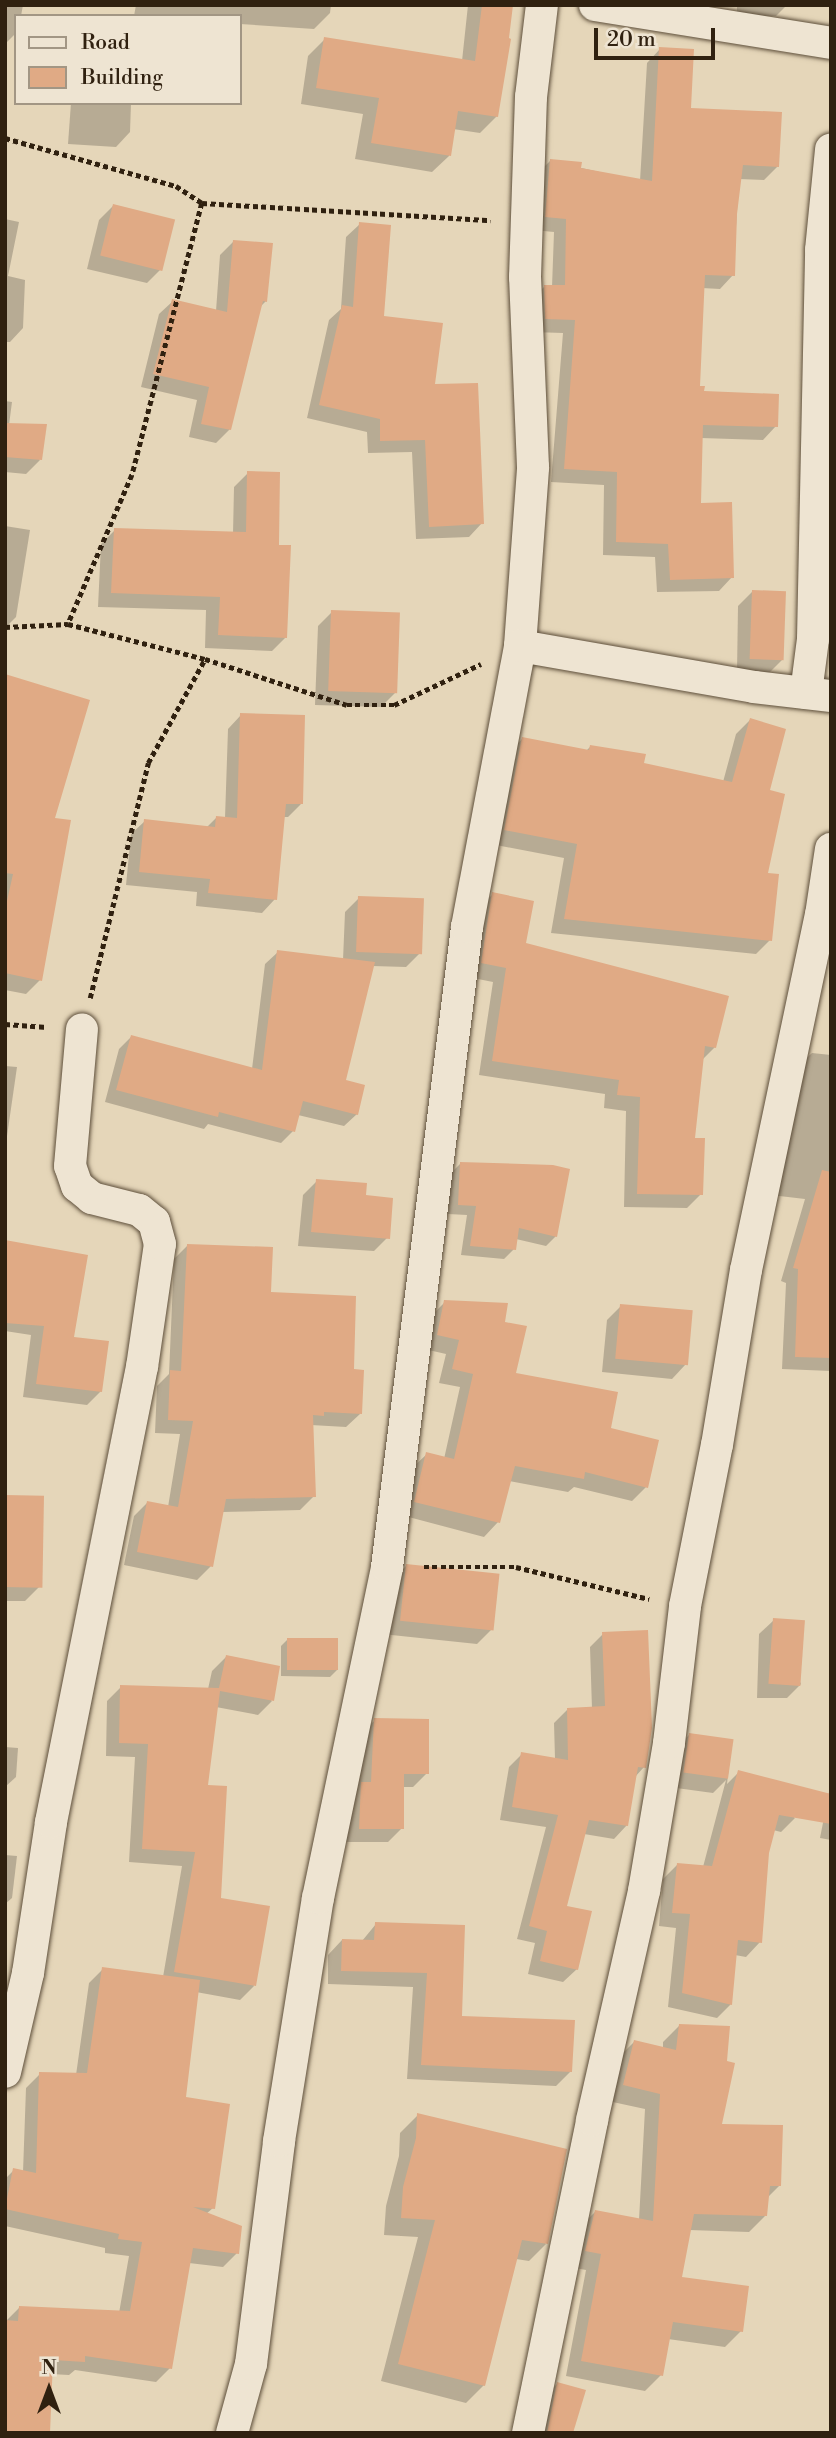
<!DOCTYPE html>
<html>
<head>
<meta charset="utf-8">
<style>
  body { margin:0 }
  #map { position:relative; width:836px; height:2438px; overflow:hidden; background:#e5d6b9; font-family:"Libre Bodoni",serif }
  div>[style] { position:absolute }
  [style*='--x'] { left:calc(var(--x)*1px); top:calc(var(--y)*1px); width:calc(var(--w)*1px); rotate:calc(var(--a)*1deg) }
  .shadow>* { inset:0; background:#0003 }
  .building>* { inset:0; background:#e0aa85; transform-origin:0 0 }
  .path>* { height:4.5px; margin-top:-2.25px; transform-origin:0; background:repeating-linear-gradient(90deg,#302110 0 5px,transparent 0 8.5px) }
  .roads { filter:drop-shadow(0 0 2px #5d4e3a) drop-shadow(0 0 2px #5d4e3a) }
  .minor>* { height:32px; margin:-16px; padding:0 16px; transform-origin:16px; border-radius:16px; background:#eee4d2 }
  span { translate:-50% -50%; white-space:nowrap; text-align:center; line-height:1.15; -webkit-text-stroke:5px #eee4d2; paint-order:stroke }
  .frame { position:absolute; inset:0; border:7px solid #302110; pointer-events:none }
  .legend { position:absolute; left:14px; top:14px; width:228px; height:91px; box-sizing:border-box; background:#eee4d2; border:2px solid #a29684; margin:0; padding:9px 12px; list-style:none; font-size:21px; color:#302110 }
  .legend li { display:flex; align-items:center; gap:14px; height:35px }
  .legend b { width:35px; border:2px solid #a29684 }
  .north { position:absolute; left:14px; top:2354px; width:70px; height:70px; -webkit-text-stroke:5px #eee4d2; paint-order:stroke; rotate:0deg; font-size:19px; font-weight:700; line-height:28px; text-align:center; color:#302110 }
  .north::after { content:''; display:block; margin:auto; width:24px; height:32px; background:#302110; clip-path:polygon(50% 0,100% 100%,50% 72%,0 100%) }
  .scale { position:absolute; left:594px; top:28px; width:121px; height:32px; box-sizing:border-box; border:4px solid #302110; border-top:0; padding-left:9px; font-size:21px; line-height:24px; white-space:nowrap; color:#302110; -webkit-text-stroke:5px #eee4d2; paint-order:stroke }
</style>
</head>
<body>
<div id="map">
  <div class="shadow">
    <i style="clip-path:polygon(5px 5px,23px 5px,21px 16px,16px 16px,16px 33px,5px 44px)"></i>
    <i style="clip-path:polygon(136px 5px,331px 5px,330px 13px,314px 29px,240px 24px,240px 16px,134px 16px)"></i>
    <i style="clip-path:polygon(468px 5px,511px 5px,497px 116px,480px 133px,453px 129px,449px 156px,432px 172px,355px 159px,363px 114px,301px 104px,308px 56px,325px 39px,462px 61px)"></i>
    <i style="clip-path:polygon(737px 5px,787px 5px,776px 16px,737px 16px)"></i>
    <i style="clip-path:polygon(660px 49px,689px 109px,778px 166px,764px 180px,739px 179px,733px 275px,720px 289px,702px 288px,698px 388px,776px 426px,763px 440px,701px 438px,699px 505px,732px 577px,719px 591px,657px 592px,655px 557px,603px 555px,604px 485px,551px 482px,563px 333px,532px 332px,531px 300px,544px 287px,552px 287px,554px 232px,533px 230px,537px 174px,550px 161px,640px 181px,647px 63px)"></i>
    <i style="clip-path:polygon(71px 103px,131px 103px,130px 132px,116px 147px,68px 144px)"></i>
    <i style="clip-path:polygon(113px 206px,161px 269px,147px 283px,87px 269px,99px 220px)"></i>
    <i style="clip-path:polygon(5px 219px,19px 222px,8px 276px,25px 280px,23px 328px,10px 342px,5px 342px)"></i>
    <i style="clip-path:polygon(360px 224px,382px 317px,433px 386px,482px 523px,469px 537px,416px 539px,412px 452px,368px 453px,367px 432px,307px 418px,329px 320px,341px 309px,346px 237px)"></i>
    <i style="clip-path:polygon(233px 242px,266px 301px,260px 307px,230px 429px,216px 443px,189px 437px,197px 400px,141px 387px,159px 314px,173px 301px,216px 311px,220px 255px)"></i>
    <i style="clip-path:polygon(5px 401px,12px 402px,9px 425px,40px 460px,26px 474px,5px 472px)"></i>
    <i style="clip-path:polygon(248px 473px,277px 546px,286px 637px,272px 651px,205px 648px,206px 610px,98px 607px,101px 544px,115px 530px,233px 534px,234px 487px)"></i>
    <i style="clip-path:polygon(5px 526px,30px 530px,16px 617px,5px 628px)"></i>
    <i style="clip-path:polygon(752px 592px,783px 659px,769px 673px,737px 672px,738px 606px)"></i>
    <i style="clip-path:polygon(332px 612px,395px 693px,381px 707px,315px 705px,318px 626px)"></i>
    <i style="clip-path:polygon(241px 715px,301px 804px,288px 817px,283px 817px,275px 899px,262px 913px,196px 906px,197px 892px,126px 885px,131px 834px,145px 821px,206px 828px,217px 817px,225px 818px,228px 729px)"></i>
    <i style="clip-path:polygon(750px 720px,767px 792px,766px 875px,770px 940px,756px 954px,551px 933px,564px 858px,491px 844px,508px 753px,522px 739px,586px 751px,590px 747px,642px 764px,723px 782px,736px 734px)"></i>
    <i style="clip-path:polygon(5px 753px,53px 819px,40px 980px,26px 994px,5px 990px)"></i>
    <i style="clip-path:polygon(493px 894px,524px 945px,715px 1047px,702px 1060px,693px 1139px,701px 1194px,687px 1208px,624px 1207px,626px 1111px,604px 1108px,605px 1094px,479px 1075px,493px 982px,468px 977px,479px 908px)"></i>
    <i style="clip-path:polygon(359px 898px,420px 953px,406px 967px,372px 966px,344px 1082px,357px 1114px,344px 1126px,298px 1115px,293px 1131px,281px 1143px,208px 1124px,204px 1129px,105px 1102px,119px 1049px,131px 1037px,252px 1069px,265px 964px,278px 952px,343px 960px,345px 912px)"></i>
    <i style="clip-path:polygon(812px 1053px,831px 1055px,831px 1371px,782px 1369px,786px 1283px,781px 1281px,805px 1199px,771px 1195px,798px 1066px)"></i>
    <i style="clip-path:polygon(5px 1066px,17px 1067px,5px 1150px)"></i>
    <i style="clip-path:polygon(460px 1164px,556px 1236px,546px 1246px,516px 1239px,514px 1249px,504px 1259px,461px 1255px,467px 1215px,448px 1214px,450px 1174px)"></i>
    <i style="clip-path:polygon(317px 1181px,364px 1197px,388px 1237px,374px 1251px,298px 1246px,303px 1195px)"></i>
    <i style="clip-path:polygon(5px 1242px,72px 1338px,101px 1391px,87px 1405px,23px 1397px,31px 1335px,5px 1331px)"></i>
    <i style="clip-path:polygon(188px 1245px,269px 1294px,352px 1371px,360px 1414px,346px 1427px,311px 1425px,314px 1496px,300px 1510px,222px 1512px,211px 1566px,197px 1580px,124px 1565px,134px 1516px,147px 1503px,168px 1507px,180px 1434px,155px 1433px,157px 1386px,169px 1374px,174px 1259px)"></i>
    <i style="clip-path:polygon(445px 1302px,503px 1323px,514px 1375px,646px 1487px,632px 1501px,574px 1487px,568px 1492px,509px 1481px,498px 1522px,484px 1537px,401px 1515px,412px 1468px,427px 1454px,444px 1459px,460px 1387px,439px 1383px,446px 1354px,424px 1349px,431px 1316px)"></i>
    <i style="clip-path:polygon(621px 1306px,686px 1364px,672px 1379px,602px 1372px,607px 1320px)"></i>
    <i style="clip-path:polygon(5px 1497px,39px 1587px,25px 1601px,6px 1601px,5px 1617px)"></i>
    <i style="clip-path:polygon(406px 1566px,491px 1630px,477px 1644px,382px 1634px,392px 1580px)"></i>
    <i style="clip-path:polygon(774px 1620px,801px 1684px,787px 1698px,757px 1698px,759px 1634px)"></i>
    <i style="clip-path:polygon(603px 1634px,644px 1767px,635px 1777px,627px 1825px,614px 1839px,584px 1834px,565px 1907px,577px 1969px,563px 1982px,528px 1974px,535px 1943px,517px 1939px,546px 1827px,500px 1820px,509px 1767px,522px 1754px,555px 1759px,554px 1723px,567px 1710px,592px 1709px,590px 1647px)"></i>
    <i style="clip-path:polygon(288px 1639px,337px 1670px,330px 1677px,281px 1676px,281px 1646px)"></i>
    <i style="clip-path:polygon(226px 1657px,272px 1701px,258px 1715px,216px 1707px,206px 1787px,219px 1899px,254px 1986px,240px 2000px,196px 1992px,184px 2099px,213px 2208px,206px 2214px,237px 2253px,223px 2267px,189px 2263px,170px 2368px,156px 2382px,75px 2370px,69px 2375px,50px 2374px,5px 2322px,19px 2308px,119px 2313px,129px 2256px,105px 2253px,105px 2248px,5px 2226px,5px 2179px,14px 2170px,23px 2172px,26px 2088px,40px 2074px,76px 2075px,89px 1983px,103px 1969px,163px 1977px,182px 1866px,129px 1862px,135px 1757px,106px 1756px,107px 1701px,121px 1687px,208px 1689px,212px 1671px)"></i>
    <i style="clip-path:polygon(375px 1720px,427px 1773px,413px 1787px,402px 1787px,402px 1828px,388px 1842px,346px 1842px,347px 1798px,358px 1788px,361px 1734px)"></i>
    <i style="clip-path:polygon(689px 1735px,732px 1740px,727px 1784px,739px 1772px,795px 1818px,781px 1832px,773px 1830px,767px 1852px,760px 1942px,746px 1957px,735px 1955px,731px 2004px,717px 2018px,668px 2007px,676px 1928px,659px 1926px,663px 1879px,677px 1865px,703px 1867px,726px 1780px,713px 1793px,669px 1787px,675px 1749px)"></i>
    <i style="clip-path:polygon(5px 1747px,18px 1748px,16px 1777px,5px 1787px)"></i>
    <i style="clip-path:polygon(831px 1782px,831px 1840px,820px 1838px)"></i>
    <i style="clip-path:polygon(5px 1855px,17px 1856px,12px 1898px,5px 1904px)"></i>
    <i style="clip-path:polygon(376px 1924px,463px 1926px,461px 2018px,571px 2071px,556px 2086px,407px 2079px,413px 1987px,328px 1984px,328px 1955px,342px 1940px,362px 1941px)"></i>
    <i style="clip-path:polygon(679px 2026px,719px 2125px,780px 2185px,767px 2198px,765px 2216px,749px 2232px,689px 2230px,680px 2278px,741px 2331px,725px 2347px,668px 2339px,661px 2375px,645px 2391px,566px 2376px,586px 2270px,570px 2267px,579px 2228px,595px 2212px,639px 2220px,645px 2109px,608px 2101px,618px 2058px,634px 2042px,663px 2049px,663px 2042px)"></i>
    <i style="clip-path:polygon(418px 2115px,546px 2244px,529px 2261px,516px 2259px,484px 2385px,466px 2403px,381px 2381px,418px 2237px,384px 2235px,386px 2206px,399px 2156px,400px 2133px)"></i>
    <i style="clip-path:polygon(558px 2383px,571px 2433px,533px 2433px,539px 2402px)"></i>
  </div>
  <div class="building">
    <i style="clip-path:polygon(482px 5px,513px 5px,509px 38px,511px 39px,498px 117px,458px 111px,451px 156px,371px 143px,379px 98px,316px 88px,324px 37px,475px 61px)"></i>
    <i style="clip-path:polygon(659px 47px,694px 49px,691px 108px,782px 112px,779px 167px,743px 165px,737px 214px,735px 276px,705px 275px,700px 386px,705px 386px,704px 391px,779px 394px,778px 427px,703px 425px,701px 503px,732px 502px,734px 578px,670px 580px,668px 544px,616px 542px,617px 472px,564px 469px,575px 320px,545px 319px,544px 285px,565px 285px,566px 219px,545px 217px,550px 159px,582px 162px,581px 168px,652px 181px)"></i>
    <i style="left:113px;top:204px;width:64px;height:53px;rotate:14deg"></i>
    <i style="clip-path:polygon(359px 222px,391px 225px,384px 316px,443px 323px,435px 384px,478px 383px,484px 524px,429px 527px,425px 440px,380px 441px,380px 419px,319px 405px,342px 305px,353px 307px)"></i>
    <i style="clip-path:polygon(233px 240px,273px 243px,267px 302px,263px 301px,231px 430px,201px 424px,209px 387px,153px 374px,172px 299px,227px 312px)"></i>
    <i style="clip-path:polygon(5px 423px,47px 424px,42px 460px,5px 457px)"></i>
    <i style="clip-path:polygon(247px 471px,280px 472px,279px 545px,291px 545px,287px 638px,218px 635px,220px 597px,111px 593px,114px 528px,246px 532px)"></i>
    <i style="left:752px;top:590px;width:34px;height:69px;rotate:2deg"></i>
    <i style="left:331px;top:610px;width:69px;height:81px;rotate:2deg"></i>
    <i style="clip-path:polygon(5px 674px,90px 700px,55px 818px,71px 820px,42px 981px,5px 973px,5px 910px,13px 874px,5px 873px)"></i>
    <i style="clip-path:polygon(240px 713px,305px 715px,303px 804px,286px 804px,277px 900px,208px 893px,210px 879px,139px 872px,144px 819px,215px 827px,216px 816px,237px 818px)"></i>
    <i style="clip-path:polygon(750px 718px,786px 729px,770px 790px,785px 794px,768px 873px,779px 874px,772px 941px,564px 919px,577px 844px,504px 830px,522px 737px,589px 750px,590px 745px,646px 754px,644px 763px,732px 782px)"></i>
    <i style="clip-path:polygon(492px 892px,534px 901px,526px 943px,729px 996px,716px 1048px,705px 1046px,695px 1138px,705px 1138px,703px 1195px,637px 1194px,640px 1097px,617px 1095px,619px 1080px,492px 1061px,506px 968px,481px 963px)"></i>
    <i style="left:358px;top:896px;width:66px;height:56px;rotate:2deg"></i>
    <i style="clip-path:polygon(277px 950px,375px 962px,346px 1080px,365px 1085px,358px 1115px,303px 1101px,295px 1132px,219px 1112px,218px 1117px,116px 1090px,131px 1035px,262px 1070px)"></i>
    <i style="clip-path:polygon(460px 1162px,553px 1165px,570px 1169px,557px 1237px,519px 1228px,516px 1250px,470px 1246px,476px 1206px,458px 1205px)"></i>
    <i style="clip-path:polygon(822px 1170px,831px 1172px,831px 1358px,795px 1357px,798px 1269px,793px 1268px)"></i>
    <i style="clip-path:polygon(316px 1179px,367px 1183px,366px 1195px,393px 1198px,390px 1239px,311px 1232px)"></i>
    <i style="clip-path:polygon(5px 1240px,88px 1255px,74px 1337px,109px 1341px,102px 1392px,36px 1384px,44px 1326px,5px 1323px)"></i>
    <i style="clip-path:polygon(187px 1244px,273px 1247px,271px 1292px,356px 1296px,354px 1369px,364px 1370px,362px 1414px,324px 1412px,324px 1416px,313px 1415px,316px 1497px,226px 1499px,213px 1567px,137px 1552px,147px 1501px,178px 1507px,193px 1421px,168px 1420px,170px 1370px,181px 1371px)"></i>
    <i style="clip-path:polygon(444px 1300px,508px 1303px,505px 1322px,527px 1326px,516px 1373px,618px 1392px,611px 1428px,659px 1440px,648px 1488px,585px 1472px,584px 1479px,515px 1466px,500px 1523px,414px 1502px,426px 1452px,454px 1459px,473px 1374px,452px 1369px,459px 1340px,437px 1335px)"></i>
    <i style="left:620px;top:1304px;width:73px;height:55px;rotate:5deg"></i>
    <i style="left:5px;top:1495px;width:39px;height:92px;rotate:1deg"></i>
    <i style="left:406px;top:1564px;width:94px;height:57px;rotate:6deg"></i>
    <i style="left:773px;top:1618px;width:32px;height:66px;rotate:4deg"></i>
    <i style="clip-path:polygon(648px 1630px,652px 1728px,646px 1768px,638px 1767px,628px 1826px,589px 1820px,567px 1906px,592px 1911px,578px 1970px,540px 1961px,547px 1931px,529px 1926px,558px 1815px,512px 1807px,521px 1752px,568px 1760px,567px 1708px,605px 1706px,602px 1632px)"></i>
    <i style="left:287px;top:1638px;width:51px;height:32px"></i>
    <i style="clip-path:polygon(226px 1655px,280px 1666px,274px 1701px,220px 1691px,208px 1785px,227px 1786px,221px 1898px,270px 1906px,256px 1986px,174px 1972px,195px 1852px,142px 1849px,148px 1744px,119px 1743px,120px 1685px,219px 1688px)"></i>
    <i style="clip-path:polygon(374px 1718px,429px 1719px,429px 1774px,404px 1774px,404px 1829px,359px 1829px,361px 1782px,371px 1782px)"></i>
    <i style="left:689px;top:1733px;width:45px;height:40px;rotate:8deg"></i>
    <i style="clip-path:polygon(738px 1770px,831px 1794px,831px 1824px,779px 1815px,769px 1853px,762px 1943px,738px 1940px,732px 2005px,682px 1993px,690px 1914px,672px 1913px,677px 1863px,712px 1866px)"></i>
    <i style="clip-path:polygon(375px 1922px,465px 1925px,462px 2016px,575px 2020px,572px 2072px,421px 2065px,427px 1973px,341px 1971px,342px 1939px,374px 1940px)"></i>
    <i style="clip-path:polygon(102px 1967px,200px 1980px,186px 2097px,230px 2104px,215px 2209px,193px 2207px,242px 2226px,239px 2254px,193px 2248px,172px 2369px,85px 2356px,85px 2362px,53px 2360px,50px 2433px,5px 2433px,5px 2320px,18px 2321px,19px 2306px,130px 2311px,142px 2242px,118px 2239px,119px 2234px,5px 2209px,13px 2168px,36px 2173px,39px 2072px,87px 2073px)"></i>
    <i style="clip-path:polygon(679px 2024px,730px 2026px,727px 2061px,735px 2063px,722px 2124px,783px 2125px,781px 2186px,770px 2186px,767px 2216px,694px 2214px,682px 2277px,749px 2286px,743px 2332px,673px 2322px,663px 2376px,581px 2361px,601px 2254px,585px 2251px,595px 2210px,653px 2221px,660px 2094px,623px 2085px,634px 2040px,676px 2050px)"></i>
    <i style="clip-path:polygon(417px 2113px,567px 2149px,548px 2244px,522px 2240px,485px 2386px,398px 2364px,435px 2220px,401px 2218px,403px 2187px,416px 2138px)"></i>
    <i style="clip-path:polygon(557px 2382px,586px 2390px,573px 2433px,547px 2433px)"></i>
  </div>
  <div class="path">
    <i style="--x:5;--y:138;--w:178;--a:15.7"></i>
    <i style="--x:176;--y:186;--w:31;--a:33"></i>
    <i style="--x:202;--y:203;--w:281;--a:104.4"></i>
    <i style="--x:132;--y:475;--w:162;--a:113.2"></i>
    <i style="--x:202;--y:203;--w:289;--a:3.4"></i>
    <i style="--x:5;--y:627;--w:63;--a:-2.7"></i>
    <i style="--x:68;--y:624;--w:141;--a:14.3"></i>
    <i style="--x:90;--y:998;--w:242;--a:-76.1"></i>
    <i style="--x:148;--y:763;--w:119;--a:-61.3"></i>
    <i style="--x:205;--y:659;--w:149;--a:17.9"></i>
    <i style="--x:347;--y:705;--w:47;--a:0"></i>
    <i style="--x:394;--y:705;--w:96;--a:-25.2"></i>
    <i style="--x:5;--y:1024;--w:42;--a:4.1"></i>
    <i style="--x:424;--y:1567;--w:92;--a:0"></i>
    <i style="--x:516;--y:1567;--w:137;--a:13.5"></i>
  </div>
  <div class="roads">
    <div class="minor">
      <i style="--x:595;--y:5;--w:239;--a:9.1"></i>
      <i style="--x:520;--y:646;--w:179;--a:-85.8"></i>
      <i style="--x:533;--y:467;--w:190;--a:-92.4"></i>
      <i style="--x:525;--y:277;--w:180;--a:-88.1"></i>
      <i style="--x:531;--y:97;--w:93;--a:-83.2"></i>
      <i style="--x:806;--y:693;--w:54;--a:-82.6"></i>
      <i style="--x:813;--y:639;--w:389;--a:-88.8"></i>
      <i style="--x:821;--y:250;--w:101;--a:-84.3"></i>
      <i style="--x:5;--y:2072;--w:102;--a:-76.9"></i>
      <i style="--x:28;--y:1973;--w:153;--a:-81.3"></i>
      <i style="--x:51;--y:1822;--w:464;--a:-78.7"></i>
      <i style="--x:142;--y:1367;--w:124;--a:-81.7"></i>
      <i style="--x:160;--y:1244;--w:23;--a:-105"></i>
      <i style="--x:154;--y:1222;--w:19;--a:-141"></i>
      <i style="--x:139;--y:1210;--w:49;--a:-165.7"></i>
      <i style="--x:92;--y:1198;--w:19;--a:-141"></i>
      <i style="--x:77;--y:1186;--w:21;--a:-109"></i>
      <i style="--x:70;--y:1166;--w:137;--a:-85"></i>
      <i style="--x:232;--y:2433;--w:72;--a:-74.6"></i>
      <i style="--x:251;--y:2364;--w:225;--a:-82.8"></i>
      <i style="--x:279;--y:2141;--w:246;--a:-80.9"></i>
      <i style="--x:318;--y:1898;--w:338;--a:-78.2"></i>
      <i style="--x:387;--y:1567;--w:645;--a:-82.87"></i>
      <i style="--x:467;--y:927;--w:286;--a:-79.3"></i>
      <i style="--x:520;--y:646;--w:238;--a:9.9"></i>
      <i style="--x:754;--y:687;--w:78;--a:6.7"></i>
      <i style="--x:528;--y:2433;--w:319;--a:-78.4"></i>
      <i style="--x:592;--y:2120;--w:235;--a:-77.2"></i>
      <i style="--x:644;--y:1891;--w:150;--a:-80.4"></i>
      <i style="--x:669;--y:1743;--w:138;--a:-83.3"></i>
      <i style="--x:685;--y:1606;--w:164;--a:-78.8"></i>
      <i style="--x:717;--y:1445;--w:177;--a:-80.6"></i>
      <i style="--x:746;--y:1270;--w:363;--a:-78.1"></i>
      <i style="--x:821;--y:915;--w:67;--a:-81.4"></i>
    </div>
  </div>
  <div class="frame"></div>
  <ul class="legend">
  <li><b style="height:9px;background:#eee4d2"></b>Road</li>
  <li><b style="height:19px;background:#e0aa85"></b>Building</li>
  </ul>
  <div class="north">N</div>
  <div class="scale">20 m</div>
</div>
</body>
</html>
